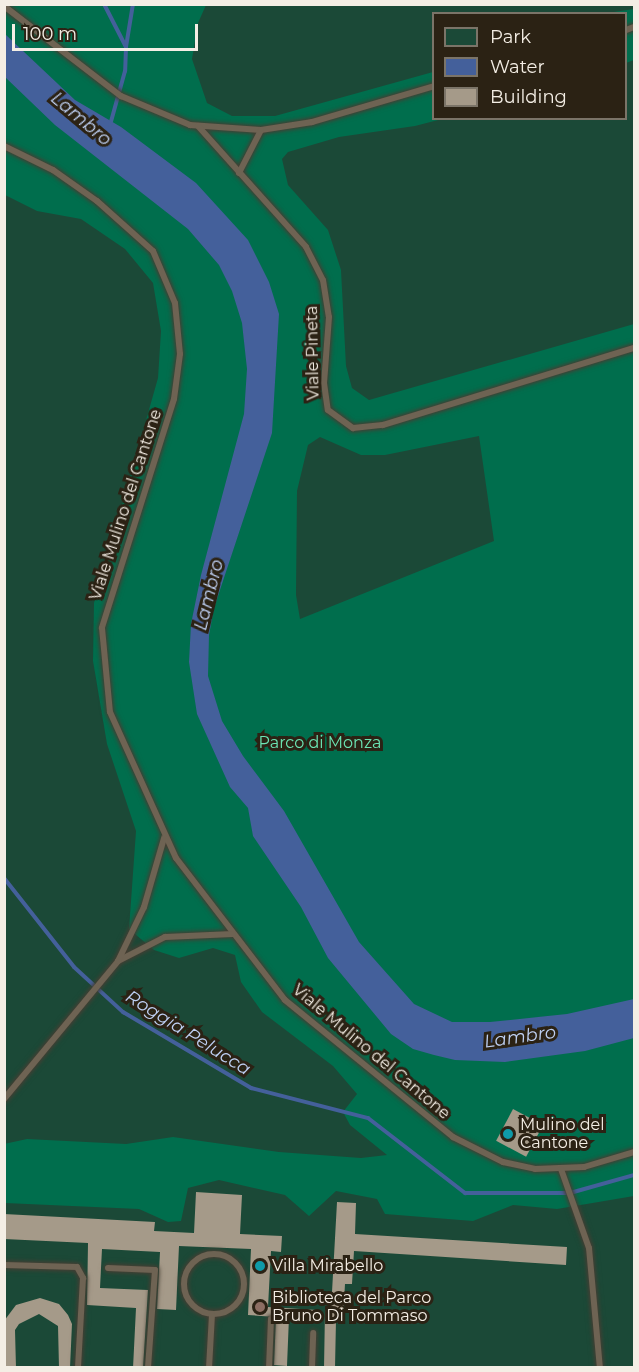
<!DOCTYPE html>
<html>
<head>
<meta charset="utf-8">
<style>
  body { margin:0 }
  #map { position:relative; width:639px; height:1372px; overflow:hidden; background:#2b2214; font-family:Montserrat,sans-serif }
  div>[style] { position:absolute }
  [style*='--x'] { left:calc(var(--x)*1px); top:calc(var(--y)*1px); width:calc(var(--w)*1px); rotate:calc(var(--a)*1deg) }
  .green>* { inset:0; background:#1b4937 }
  .forest>* { inset:0; background:#006e4d }
  .water>* { inset:0; background:#44609b }
  .stream>* { height:4px; margin:-2px; padding:0 2px; transform-origin:2px; border-radius:2px; background:#44609b }
  .building>* { inset:0; background:#a59a89; transform-origin:0 0 }
  .roads { filter:drop-shadow(0 0 2px #453e33) drop-shadow(0 0 2px #453e33) }
  .service>* { height:6px; margin:-3px; padding:0 3px; transform-origin:3px; border-radius:3px; background:#6e6353 }
  .service>.ring { margin:-3px; padding:0; box-sizing:content-box; background:none; border:6px solid #6e6353; border-radius:50% }
  .dots>* { width:16px; height:16px; translate:-50% -50%; box-sizing:border-box; border:3px solid #2b2214; border-radius:50% }
  span { translate:-50% -50%; white-space:nowrap; text-align:center; line-height:1.15; -webkit-text-stroke:6px #2b2214; paint-order:stroke }
  .street-label { font-size:16px; color:#f4eee5 }
  .park-label { font-size:16px; color:#6be5b4 }
  .poi-label { font-size:16px; color:#f4eee5 }
  .left { translate:0 -50%; text-align:left }
  .water-label { font-size:18px; color:#bed0f3; font-style:italic }
  .frame { position:absolute; inset:0; border:6px solid #f4eee5; pointer-events:none }
  .legend { position:absolute; left:432px; top:12px; width:195px; height:108px; box-sizing:border-box; background:#2b2214; border:2px solid #7b7468; margin:0; padding:8px 10px; list-style:none; font-size:18px; color:#f4eee5 }
  .legend li { display:flex; align-items:center; gap:12px; height:30px }
  .legend b { width:30px; border:2px solid #7b7468 }
  .scale { position:absolute; left:12px; top:24px; width:186px; height:27px; box-sizing:border-box; border:3px solid #f4eee5; border-top:0; padding-left:8px; font-size:18px; line-height:21px; white-space:nowrap; color:#f4eee5; -webkit-text-stroke:4px #2b2214; paint-order:stroke }
</style>
</head>
<body>
<div id="map">
  <div class="green">
    <i style="clip-path:polygon(evenodd,5px 5px,634px 5px,634px 1367px,5px 1367px,5px 5px,434px 14px,626px 14px,626px 118px,434px 118px,434px 14px)"></i>
  </div>
  <div class="forest">
    <i style="clip-path:polygon(evenodd,5px 5px,206px 5px,198px 23px,192px 59px,207px 103px,232px 116px,275px 116px,433px 72px,434px 118px,442px 119px,415px 126px,339px 137px,288px 152px,282px 159px,288px 185px,328px 230px,341px 270px,346px 366px,352px 388px,369px 400px,634px 324px,634px 1196px,557px 1209px,513px 1205px,473px 1221px,385px 1214px,377px 1199px,336px 1191px,309px 1216px,285px 1195px,219px 1180px,188px 1188px,181px 1221px,168px 1222px,139px 1209px,5px 1203px,4px 1144px,27px 1139px,126px 1144px,173px 1137px,279px 1152px,361px 1158px,387px 1155px,350px 1125px,343px 1112px,357px 1094px,333px 1066px,262px 1012px,241px 982px,235px 955px,213px 948px,179px 958px,154px 950px,129px 929px,136px 831px,107px 744px,93px 661px,94px 603px,158px 378px,161px 331px,153px 283px,125px 249px,81px 219px,37px 211px,5px 195px,5px 5px,479px 436px,494px 541px,300px 619px,296px 595px,297px 491px,308px 445px,320px 437px,361px 455px,385px 455px,479px 436px)"></i>
    <i style="clip-path:polygon(634px 9px,634px 60px,626px 63px,626px 14px,600px 14px)"></i>
  </div>
  <div class="water">
    <i style="clip-path:polygon(5px 34px,75px 100px,121px 127px,196px 183px,248px 240px,269px 282px,279px 314px,272px 433px,214px 608px,209px 635px,208px 676px,222px 721px,243px 756px,284px 811px,359px 942px,414px 1004px,452px 1022px,490px 1022px,567px 1014px,634px 999px,634px 1038px,585px 1051px,505px 1062px,455px 1060px,434px 1055px,413px 1049px,391px 1034px,328px 958px,301px 907px,253px 836px,248px 808px,230px 787px,197px 714px,189px 662px,191px 624px,201px 575px,244px 414px,247px 369px,242px 323px,232px 291px,219px 265px,188px 229px,55px 125px,5px 77px)"></i>
  </div>
  <div class="stream">
    <i style="--x:104;--y:4;--w:48;--a:62.9"></i>
    <i style="--x:126;--y:47;--w:24;--a:92"></i>
    <i style="--x:125;--y:71;--w:56;--a:105.5"></i>
    <i style="--x:126;--y:47;--w:44;--a:-80.8"></i>
    <i style="--x:4;--y:878;--w:113;--a:51.8"></i>
    <i style="--x:74;--y:967;--w:67;--a:42.6"></i>
    <i style="--x:123;--y:1012;--w:149;--a:30.7"></i>
    <i style="--x:251;--y:1088;--w:121;--a:14.4"></i>
    <i style="--x:368;--y:1118;--w:123;--a:37.7"></i>
    <i style="--x:465;--y:1193;--w:105;--a:0"></i>
    <i style="--x:570;--y:1193;--w:66;--a:-15.7"></i>
  </div>
  <div class="building">
    <i style="left:513px;top:1109px;width:34px;height:36px;rotate:28deg"></i>
    <i style="clip-path:polygon(196px 1192px,242px 1195px,240px 1234px,282px 1236px,281px 1252px,271px 1251px,268px 1307px,317px 1310px,317px 1319px,289px 1317px,287px 1366px,274px 1365px,276px 1317px,248px 1315px,251px 1249px,179px 1246px,176px 1310px,157px 1309px,160px 1252px,102px 1249px,100px 1288px,148px 1290px,143px 1368px,133px 1368px,136px 1308px,87px 1305px,88px 1243px,4px 1239px,4px 1214px,155px 1222px,154px 1231px,194px 1233px)"></i>
    <i style="clip-path:polygon(337px 1202px,356px 1203px,355px 1234px,567px 1247px,566px 1265px,354px 1251px,352px 1284px,345px 1284px,343px 1320px,336px 1320px,335px 1368px,324px 1368px,325px 1310px,331px 1310px)"></i>
    <i style="clip-path:polygon(40px 1298px,59px 1304px,68px 1315px,72px 1324px,70px 1368px,59px 1368px,58px 1326px,39px 1314px,19px 1324px,15px 1330px,16px 1368px,4px 1368px,4px 1321px,16px 1305px)"></i>
  </div>
  <div class="roads">
    <div class="service">
      <i style="--x:4;--y:6;--w:148;--a:37.6"></i>
      <i style="--x:121;--y:96;--w:75;--a:22.8"></i>
      <i style="--x:190;--y:125;--w:71;--a:4"></i>
      <i style="--x:261;--y:130;--w:52;--a:-8.9"></i>
      <i style="--x:312;--y:122;--w:127;--a:-16.4"></i>
      <i style="--x:626;--y:30;--w:9;--a:-21"></i>
      <i style="--x:198;--y:126;--w:162;--a:48.2"></i>
      <i style="--x:306;--y:247;--w:37;--a:63"></i>
      <i style="--x:323;--y:280;--w:37;--a:81"></i>
      <i style="--x:329;--y:317;--w:66;--a:94.3"></i>
      <i style="--x:324;--y:383;--w:27;--a:82"></i>
      <i style="--x:328;--y:410;--w:31;--a:36"></i>
      <i style="--x:353;--y:428;--w:30;--a:-6"></i>
      <i style="--x:383;--y:425;--w:263;--a:-17.1"></i>
      <i style="--x:4;--y:146;--w:55;--a:26.1"></i>
      <i style="--x:53;--y:170;--w:54;--a:35.2"></i>
      <i style="--x:97;--y:201;--w:75;--a:41.8"></i>
      <i style="--x:153;--y:251;--w:56;--a:67.1"></i>
      <i style="--x:175;--y:303;--w:51;--a:84.4"></i>
      <i style="--x:180;--y:354;--w:45;--a:97.6"></i>
      <i style="--x:174;--y:399;--w:240;--a:107.5"></i>
      <i style="--x:102;--y:628;--w:84;--a:84.6"></i>
      <i style="--x:110;--y:712;--w:160;--a:65.7"></i>
      <i style="--x:176;--y:858;--w:179;--a:52.5"></i>
      <i style="--x:285;--y:1000;--w:217;--a:39.2"></i>
      <i style="--x:453;--y:1137;--w:56;--a:26.6"></i>
      <i style="--x:503;--y:1162;--w:33;--a:12"></i>
      <i style="--x:535;--y:1169;--w:49;--a:-2.3"></i>
      <i style="--x:584;--y:1167;--w:52;--a:-16.7"></i>
      <i style="--x:239;--y:173;--w:48;--a:-62.9"></i>
      <i style="--x:118;--y:961;--w:53;--a:-27.1"></i>
      <i style="--x:165;--y:937;--w:68;--a:-2.5"></i>
      <i style="--x:4;--y:1099;--w:179;--a:-50.4"></i>
      <i style="--x:118;--y:961;--w:60;--a:-64.3"></i>
      <i style="--x:144;--y:907;--w:72;--a:-73.8"></i>
      <i style="--x:561;--y:1169;--w:84;--a:70.5"></i>
      <i style="--x:589;--y:1248;--w:121;--a:84.8"></i>
      <i class="ring" style="left:184px;top:1254px;width:54px;height:54px"></i>
      <i style="--x:4;--y:1265;--w:73;--a:1.6"></i>
      <i style="--x:77;--y:1267;--w:13;--a:61"></i>
      <i style="--x:83;--y:1278;--w:90;--a:93.2"></i>
      <i style="--x:108;--y:1268;--w:47;--a:2.4"></i>
      <i style="--x:155;--y:1270;--w:98;--a:94.1"></i>
      <i style="--x:209;--y:1368;--w:54;--a:-86.8"></i>
      <i style="--x:269;--y:1368;--w:49;--a:-87.7"></i>
      <i style="--x:312;--y:1368;--w:35;--a:-88"></i>
    </div>
  </div>
  <div class="dots">
    <i style="left:508px;top:1134px;background:#0f9aa8"></i>
    <i style="left:260px;top:1266px;background:#0f9aa8"></i>
    <i style="left:260px;top:1307px;background:#8d6e63"></i>
  </div>
  <div class="street-label">
    <span style="left:313px;top:353px;rotate:-91deg">Viale Pineta</span>
    <span style="left:126px;top:505px;rotate:-72deg">Viale Mulino del Cantone</span>
    <span style="left:371px;top:1052px;rotate:40deg">Viale Mulino del Cantone</span>
  </div>
  <div class="park-label">
    <span style="left:320px;top:743px">Parco di Monza</span>
  </div>
  <div class="poi-label">
    <span class="left" style="left:520px;top:1134px">Mulino del<br>Cantone</span>
    <span class="left" style="left:272px;top:1266px">Villa Mirabello</span>
    <span class="left" style="left:272px;top:1307px">Biblioteca del Parco<br>Bruno Di Tommaso</span>
  </div>
  <div class="water-label">
    <span style="left:81px;top:119px;rotate:40deg">Lambro</span>
    <span style="left:209px;top:595px;rotate:-76deg">Lambro</span>
    <span style="left:188px;top:1033px;rotate:32deg">Roggia Pelucca</span>
    <span style="left:520px;top:1037px;rotate:-8deg">Lambro</span>
  </div>
  <div class="frame"></div>
  <ul class="legend">
  <li><b style="height:16px;background:#1b4937"></b>Park</li>
  <li><b style="height:16px;background:#44609b"></b>Water</li>
  <li><b style="height:16px;background:#a59a89"></b>Building</li>
  </ul>
  <div class="scale">100 m</div>
</div>
</body>
</html>
